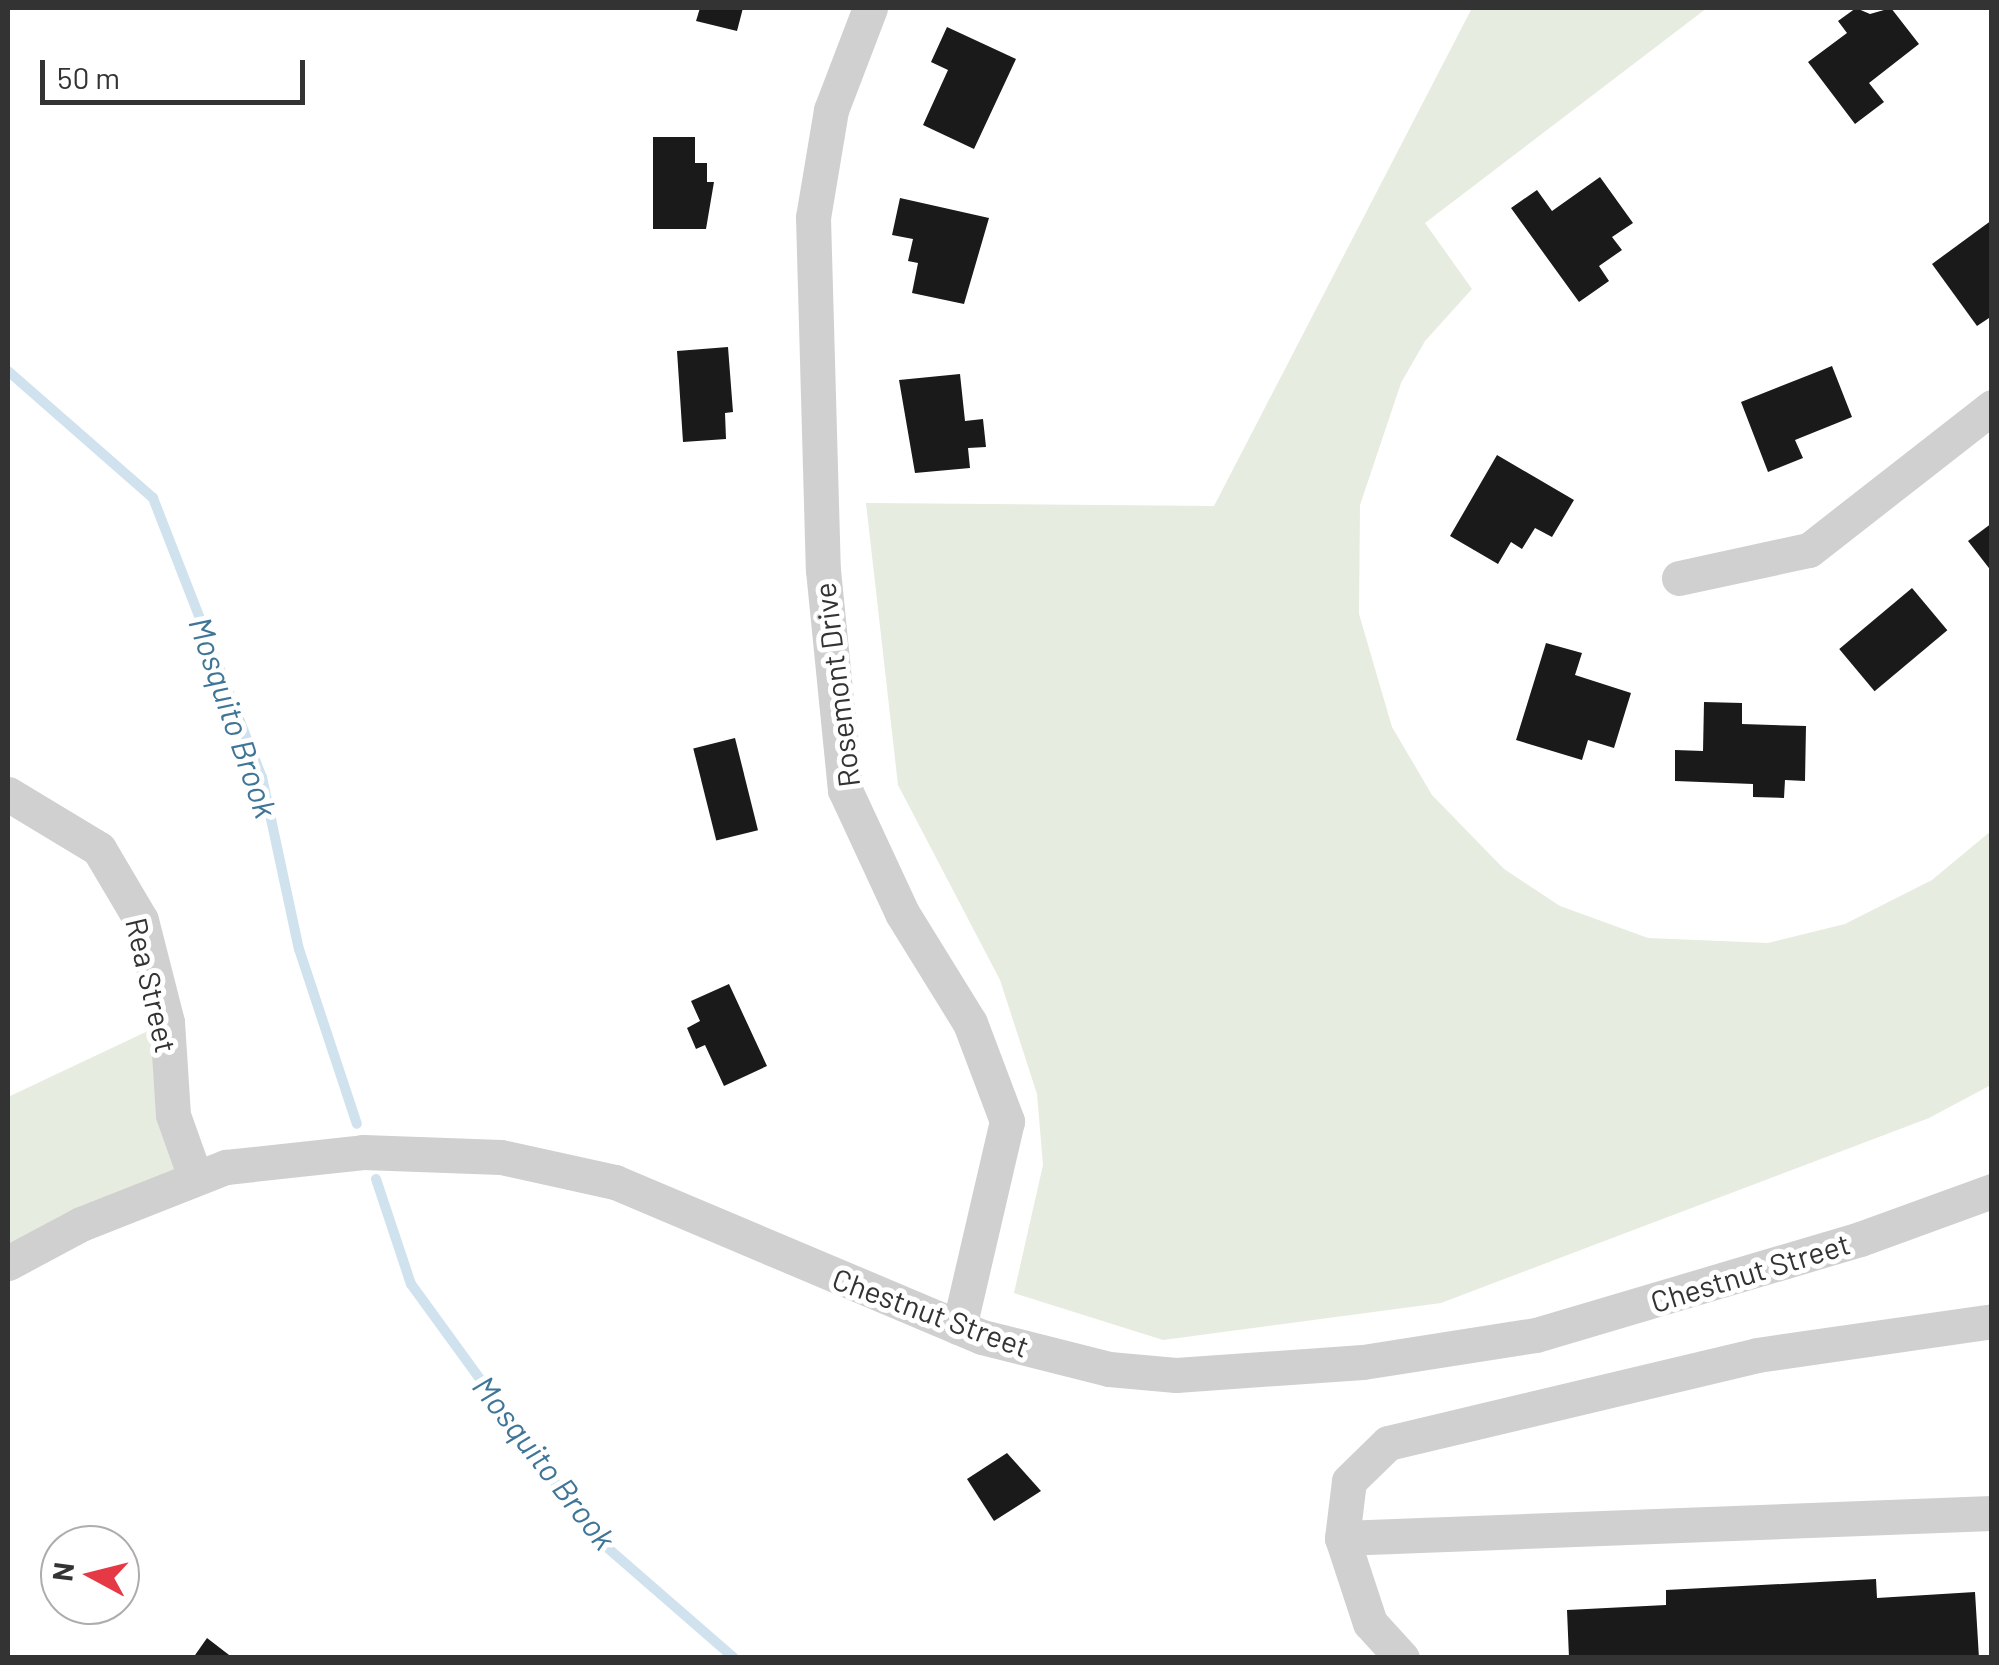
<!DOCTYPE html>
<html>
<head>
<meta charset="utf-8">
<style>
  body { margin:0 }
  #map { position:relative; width:1999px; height:1665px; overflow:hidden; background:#fff; font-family:Barlow,sans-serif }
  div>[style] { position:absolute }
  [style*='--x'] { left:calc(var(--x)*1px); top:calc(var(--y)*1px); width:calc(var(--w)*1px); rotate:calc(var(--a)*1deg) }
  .green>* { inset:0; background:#e6ecdf }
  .stream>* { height:10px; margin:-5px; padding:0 5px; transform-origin:5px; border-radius:5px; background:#cfe2ee }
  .building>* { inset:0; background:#1a1a1a; transform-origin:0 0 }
  .minor>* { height:35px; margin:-17.5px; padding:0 17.5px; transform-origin:17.5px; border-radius:17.5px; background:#d0d0d0 }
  span { translate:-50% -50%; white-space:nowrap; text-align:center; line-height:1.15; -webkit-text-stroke:10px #fff; paint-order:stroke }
  .street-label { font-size:30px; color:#333 }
  .water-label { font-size:32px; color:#3f7597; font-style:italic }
  .frame { position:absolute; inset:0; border:10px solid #333; pointer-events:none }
  .north { position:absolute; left:40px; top:1525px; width:100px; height:100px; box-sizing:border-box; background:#fff; border:2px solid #adadad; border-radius:50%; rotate:277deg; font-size:28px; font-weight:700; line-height:40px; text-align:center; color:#333 }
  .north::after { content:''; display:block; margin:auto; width:35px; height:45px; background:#e63946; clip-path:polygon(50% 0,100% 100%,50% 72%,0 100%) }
  .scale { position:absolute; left:40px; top:60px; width:265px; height:45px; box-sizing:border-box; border:5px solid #333; border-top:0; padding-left:12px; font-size:30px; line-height:35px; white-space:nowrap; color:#333; -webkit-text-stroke:8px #fff; paint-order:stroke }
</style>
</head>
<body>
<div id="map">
  <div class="green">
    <i style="clip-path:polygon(1472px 8px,1707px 8px,1425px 223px,1472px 289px,1425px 341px,1401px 383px,1360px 505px,1359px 614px,1392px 727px,1432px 795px,1504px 869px,1560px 906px,1648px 938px,1768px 943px,1845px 924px,1932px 880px,1991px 831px,1991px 1085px,1929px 1118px,1441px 1303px,1163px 1340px,1014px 1293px,1043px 1165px,1037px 1094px,1000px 980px,898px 785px,866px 503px,1214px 506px)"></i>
    <i style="clip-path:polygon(167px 1022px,194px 1174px,8px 1263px,8px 1097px)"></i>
  </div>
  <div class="stream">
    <i style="--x:8;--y:371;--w:193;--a:41.2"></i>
    <i style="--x:153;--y:498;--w:300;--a:68.7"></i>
    <i style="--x:262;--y:777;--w:176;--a:77.9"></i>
    <i style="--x:299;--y:949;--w:184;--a:71.7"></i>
    <i style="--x:376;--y:1179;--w:111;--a:71.6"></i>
    <i style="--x:411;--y:1284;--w:313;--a:54"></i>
    <i style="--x:595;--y:1537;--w:184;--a:41"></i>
  </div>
  <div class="building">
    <i style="clip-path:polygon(700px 8px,743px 8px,737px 31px,696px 21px)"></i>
    <i style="clip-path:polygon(1856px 8px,1870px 14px,1891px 8px,1919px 44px,1869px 83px,1884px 102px,1855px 124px,1808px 62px,1847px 33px,1838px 21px)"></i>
    <i style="clip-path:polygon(947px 27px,1016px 59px,974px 149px,923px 125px,948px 70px,931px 62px)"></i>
    <i style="clip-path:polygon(653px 137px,695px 137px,695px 163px,707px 163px,707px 182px,714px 182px,706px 229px,653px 229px)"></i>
    <i style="clip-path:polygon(1600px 177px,1633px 223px,1612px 237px,1622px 250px,1599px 266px,1609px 281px,1579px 302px,1511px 208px,1537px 190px,1552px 211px)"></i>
    <i style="clip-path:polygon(900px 198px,989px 218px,964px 304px,912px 293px,918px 263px,908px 261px,913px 239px,892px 235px)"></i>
    <i style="clip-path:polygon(1992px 220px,1992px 316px,1977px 326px,1932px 264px)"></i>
    <i style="clip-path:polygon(728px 347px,733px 412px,725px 413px,726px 439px,683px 442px,677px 351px)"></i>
    <i style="clip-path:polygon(1832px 366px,1852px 417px,1795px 440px,1803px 458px,1768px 472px,1741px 402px)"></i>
    <i style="clip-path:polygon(960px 374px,965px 421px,983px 419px,986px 447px,968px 448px,970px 468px,915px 473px,899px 380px)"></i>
    <i style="clip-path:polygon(1497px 455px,1574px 500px,1552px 537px,1535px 528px,1522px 549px,1511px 542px,1498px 564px,1450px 536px)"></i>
    <i style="clip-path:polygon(1992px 523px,1992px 572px,1968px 541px)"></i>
    <i style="left:1912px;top:588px;width:55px;height:95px;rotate:50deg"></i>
    <i style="clip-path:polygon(1546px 643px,1582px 653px,1575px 675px,1631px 693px,1614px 748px,1588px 740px,1582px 760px,1516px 740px)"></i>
    <i style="clip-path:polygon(1704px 702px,1742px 703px,1742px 724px,1806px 726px,1805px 781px,1785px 780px,1784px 798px,1753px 797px,1753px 784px,1675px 781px,1675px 750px,1703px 751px)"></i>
    <i style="left:735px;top:738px;width:95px;height:43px;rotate:76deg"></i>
    <i style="clip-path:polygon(729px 984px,767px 1066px,724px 1086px,705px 1045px,696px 1049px,687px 1028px,700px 1021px,691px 1001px)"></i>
    <i style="clip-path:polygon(1007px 1453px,1041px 1491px,994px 1521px,967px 1479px)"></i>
    <i style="clip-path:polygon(1876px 1579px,1877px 1598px,1975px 1592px,1979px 1658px,1569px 1658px,1567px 1610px,1666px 1605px,1666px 1590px)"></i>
    <i style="clip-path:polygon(207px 1638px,233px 1658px,193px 1658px)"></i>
  </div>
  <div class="minor">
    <i style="--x:870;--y:8;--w:109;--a:110.9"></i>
    <i style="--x:831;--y:110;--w:109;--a:99.5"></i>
    <i style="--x:813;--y:217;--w:353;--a:88.4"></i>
    <i style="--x:823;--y:570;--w:221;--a:84.3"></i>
    <i style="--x:845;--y:790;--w:136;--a:65.1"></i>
    <i style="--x:902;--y:913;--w:129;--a:58.3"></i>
    <i style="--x:970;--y:1023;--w:105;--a:69.3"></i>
    <i style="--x:1007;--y:1121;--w:212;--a:103.1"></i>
    <i style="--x:1679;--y:578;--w:133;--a:-12.2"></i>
    <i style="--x:1809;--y:550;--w:232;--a:-38"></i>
    <i style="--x:8;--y:794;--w:106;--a:31.1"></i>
    <i style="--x:99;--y:849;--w:82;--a:59.4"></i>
    <i style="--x:141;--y:920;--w:105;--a:75.7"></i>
    <i style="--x:167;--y:1022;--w:93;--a:86.3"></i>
    <i style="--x:173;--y:1115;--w:63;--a:70.4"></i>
    <i style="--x:8;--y:1263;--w:83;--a:-28.1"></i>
    <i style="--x:81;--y:1224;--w:156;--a:-21.5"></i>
    <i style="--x:226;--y:1167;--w:138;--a:-6.2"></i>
    <i style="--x:363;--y:1152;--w:138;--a:2.1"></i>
    <i style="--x:501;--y:1157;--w:117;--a:12.4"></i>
    <i style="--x:615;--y:1182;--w:398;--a:22.9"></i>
    <i style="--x:982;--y:1337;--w:131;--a:14.1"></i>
    <i style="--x:1109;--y:1369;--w:67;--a:5.1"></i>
    <i style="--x:1176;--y:1375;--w:187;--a:-4"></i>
    <i style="--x:1363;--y:1362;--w:175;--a:-8.9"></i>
    <i style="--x:1536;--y:1335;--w:338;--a:-16.5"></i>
    <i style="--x:1860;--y:1239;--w:140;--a:-20"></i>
    <i style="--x:1342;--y:1538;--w:650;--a:-2.2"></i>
    <i style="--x:1402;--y:1658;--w:47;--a:-132.4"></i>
    <i style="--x:1370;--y:1623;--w:89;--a:-108.2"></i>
    <i style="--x:1342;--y:1538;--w:57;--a:-83"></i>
    <i style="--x:1349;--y:1481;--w:54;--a:-44.3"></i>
    <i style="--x:1388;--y:1443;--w:379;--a:-13.4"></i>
    <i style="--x:1757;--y:1355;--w:237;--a:-8.2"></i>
  </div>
  <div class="street-label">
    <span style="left:836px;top:685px;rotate:-97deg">Rosemont Drive</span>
    <span style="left:152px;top:985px;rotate:77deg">Rea Street</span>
    <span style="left:1750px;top:1272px;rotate:-17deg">Chestnut Street</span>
    <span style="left:931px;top:1312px;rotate:20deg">Chestnut Street</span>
  </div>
  <div class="water-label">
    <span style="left:234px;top:717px;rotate:71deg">Mosquito Brook</span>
    <span style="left:545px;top:1462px;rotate:52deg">Mosquito Brook</span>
  </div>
  <div class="frame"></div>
  <div class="north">N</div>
  <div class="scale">50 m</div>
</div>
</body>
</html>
